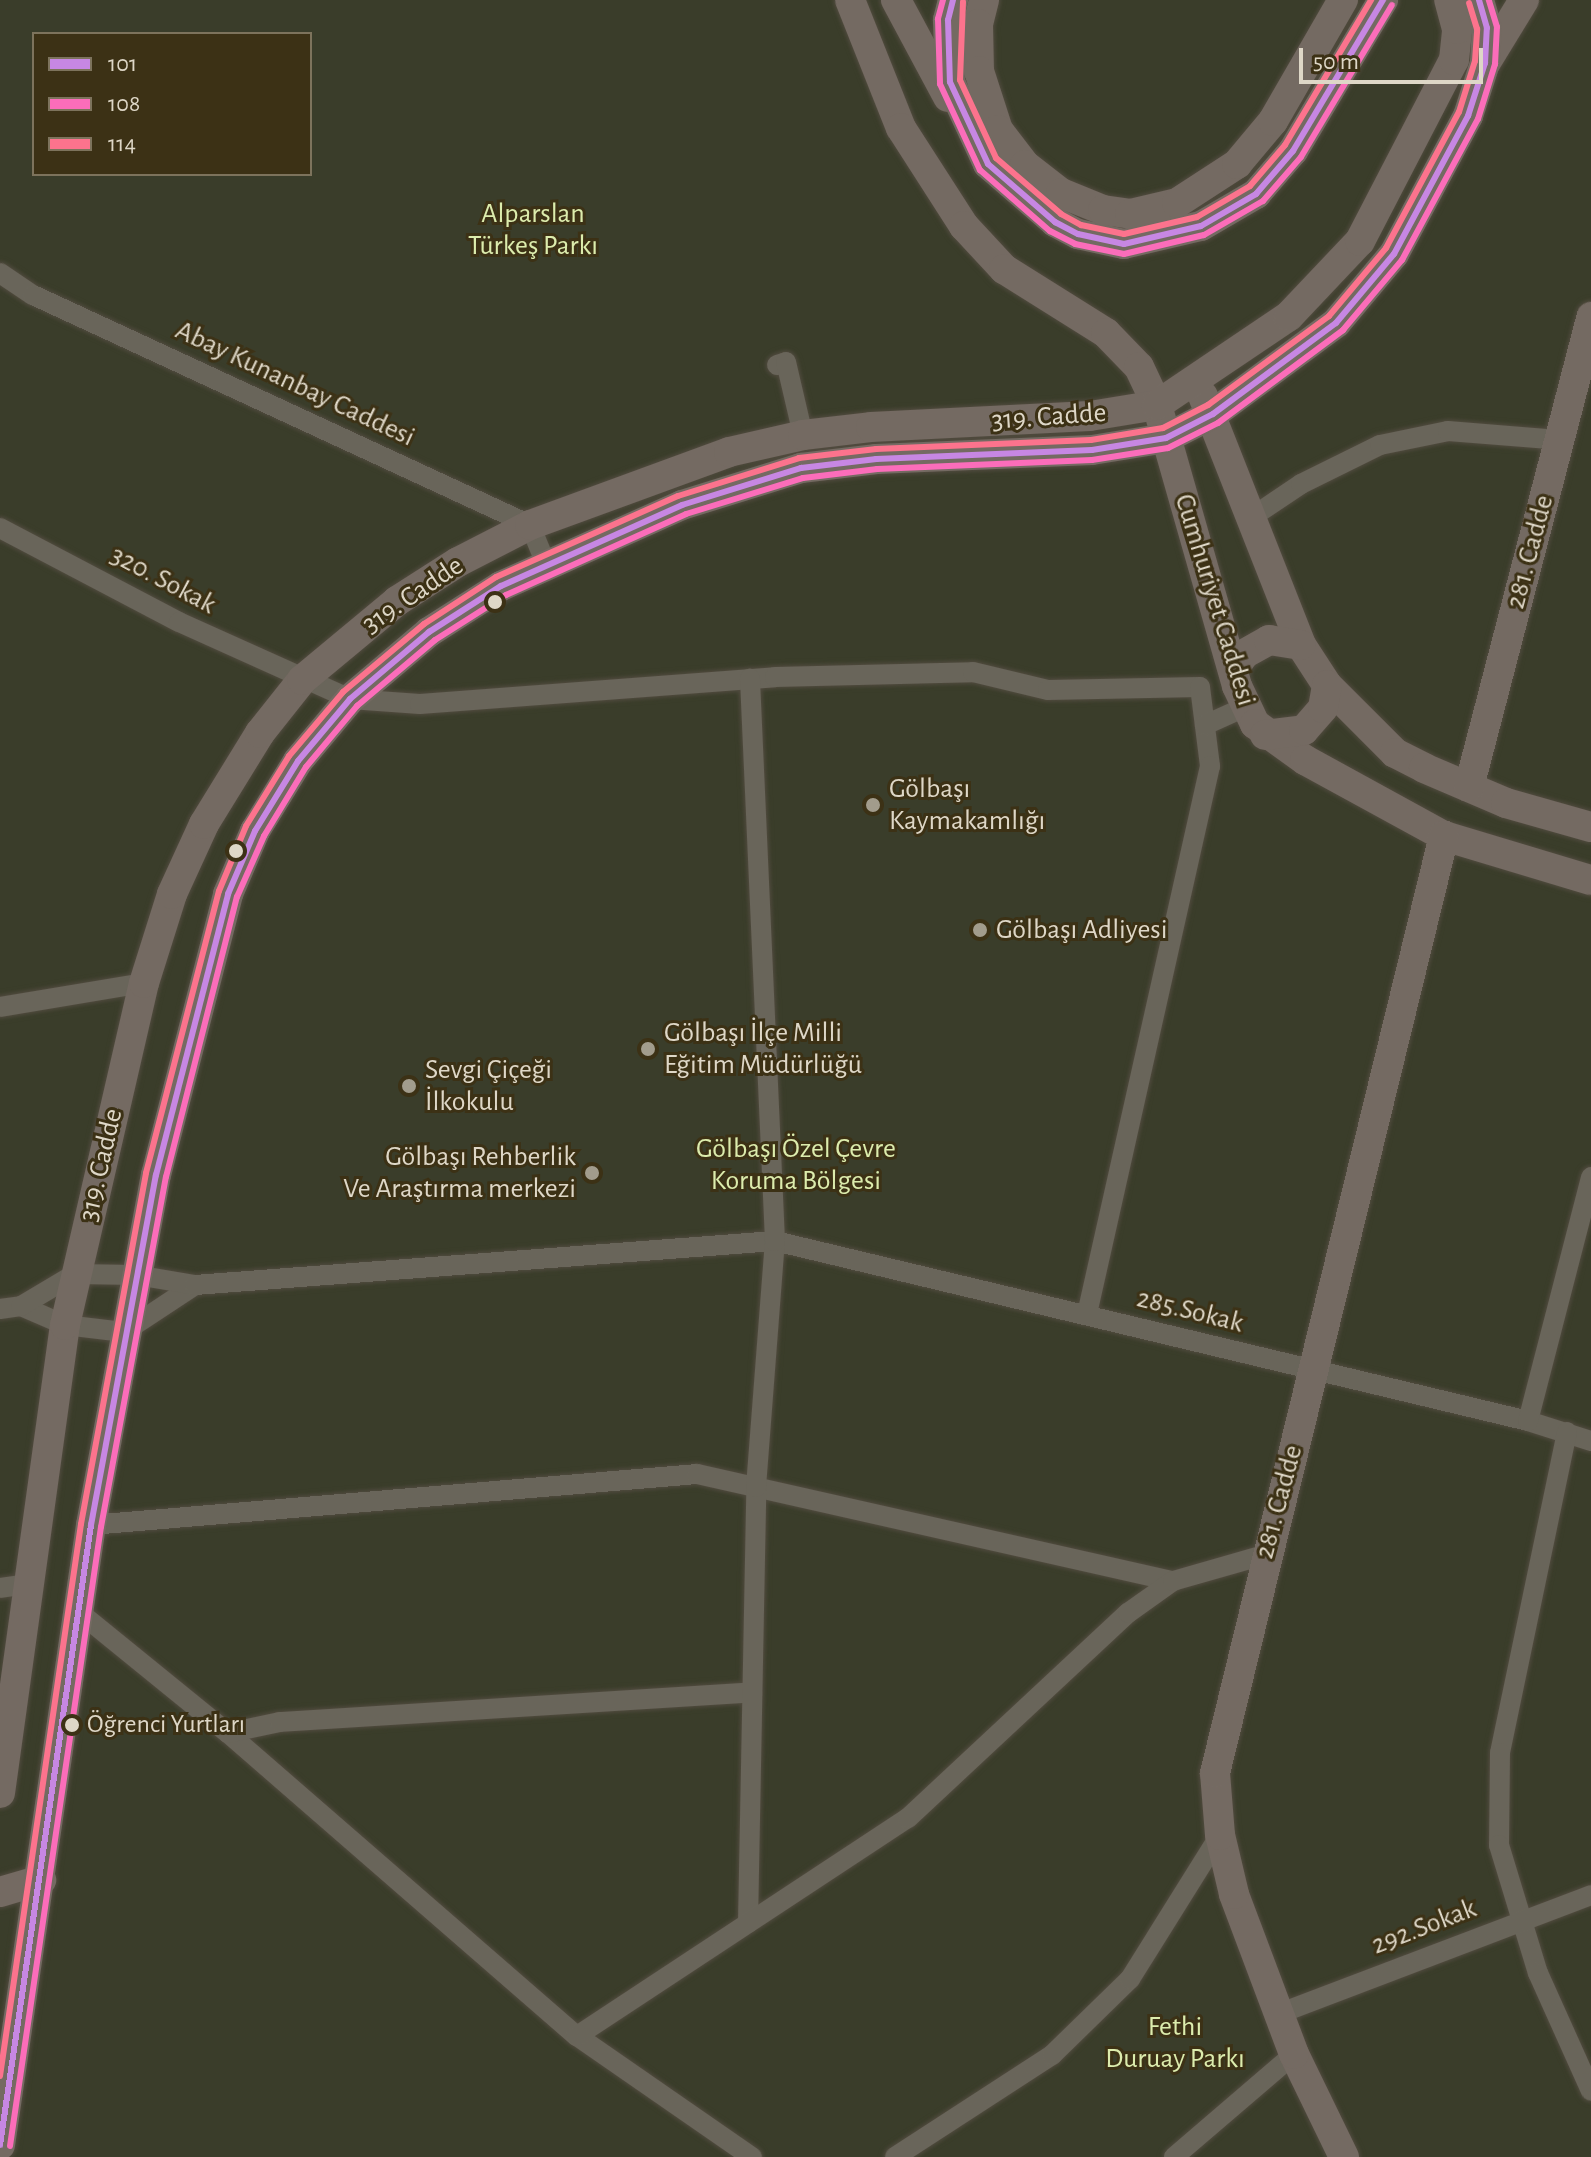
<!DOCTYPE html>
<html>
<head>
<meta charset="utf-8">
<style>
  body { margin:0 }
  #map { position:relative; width:1591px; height:2157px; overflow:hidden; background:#332d1e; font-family:"Alegreya Sans",sans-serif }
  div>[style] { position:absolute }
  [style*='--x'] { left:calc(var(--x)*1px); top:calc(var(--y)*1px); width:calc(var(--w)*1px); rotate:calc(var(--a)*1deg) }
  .green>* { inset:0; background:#3a3d2a }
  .roads { filter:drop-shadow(0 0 2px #514b3f) drop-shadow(0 0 2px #514b3f) }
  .street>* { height:20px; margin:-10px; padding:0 10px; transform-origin:10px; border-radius:10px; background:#69655a }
  .secondary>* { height:30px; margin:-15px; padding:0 15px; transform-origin:15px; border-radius:15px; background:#746a62 }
  .bus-1>* { height:6px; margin:-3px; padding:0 3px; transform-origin:3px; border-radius:3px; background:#c787e3 }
  .bus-2>* { height:6px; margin:-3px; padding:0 3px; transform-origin:3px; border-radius:3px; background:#fb6dba }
  .bus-3>* { height:6px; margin:-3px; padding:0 3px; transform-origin:3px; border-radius:3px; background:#fc738d }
  .dots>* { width:22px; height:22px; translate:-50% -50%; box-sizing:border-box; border:4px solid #3c3115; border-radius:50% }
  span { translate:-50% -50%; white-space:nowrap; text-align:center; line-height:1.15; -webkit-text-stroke:6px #3c3115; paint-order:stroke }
  .bus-label { font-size:26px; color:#ded7c7 }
  .left { translate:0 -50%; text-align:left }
  .park-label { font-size:28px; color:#dcecad }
  .street-label { font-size:28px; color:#ded7c7 }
  .poi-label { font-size:28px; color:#ded7c7 }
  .right { translate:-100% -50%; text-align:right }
  .legend { position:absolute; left:32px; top:32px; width:280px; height:144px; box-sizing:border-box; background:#3c3115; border:2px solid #7d735c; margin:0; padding:10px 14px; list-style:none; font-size:24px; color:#ded7c7 }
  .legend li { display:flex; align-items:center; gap:16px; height:40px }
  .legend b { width:40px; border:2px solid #7d735c }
  .scale { position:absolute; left:1299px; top:48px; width:184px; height:36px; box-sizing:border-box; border:4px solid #ded7c7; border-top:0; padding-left:10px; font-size:24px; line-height:28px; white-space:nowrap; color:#ded7c7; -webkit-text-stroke:6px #3c3115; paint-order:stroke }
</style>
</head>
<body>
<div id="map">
  <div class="green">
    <i style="clip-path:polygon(evenodd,0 0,1591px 0,1591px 2157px,0 2157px,0 0,34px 34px,310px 34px,310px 174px,34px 174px,34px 34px)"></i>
  </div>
  <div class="roads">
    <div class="street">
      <i style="--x:0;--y:273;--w:40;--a:34"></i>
      <i style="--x:33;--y:295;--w:548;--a:24.83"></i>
      <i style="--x:530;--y:525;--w:42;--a:67.7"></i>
      <i style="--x:777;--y:365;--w:9;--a:-18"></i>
      <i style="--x:786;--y:362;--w:75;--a:76.9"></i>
      <i style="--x:1249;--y:519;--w:63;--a:-33.9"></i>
      <i style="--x:1301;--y:484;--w:88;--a:-26.3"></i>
      <i style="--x:1380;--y:445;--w:69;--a:-11.6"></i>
      <i style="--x:1448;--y:431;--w:111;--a:4.6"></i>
      <i style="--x:0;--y:528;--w:202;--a:27.7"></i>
      <i style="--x:179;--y:622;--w:188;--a:24.2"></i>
      <i style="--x:350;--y:699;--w:70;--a:4.1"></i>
      <i style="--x:420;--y:704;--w:356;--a:-4.3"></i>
      <i style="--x:775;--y:677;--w:198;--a:-1.4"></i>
      <i style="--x:973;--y:672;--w:77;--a:13.5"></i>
      <i style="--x:1048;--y:690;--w:152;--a:-1.1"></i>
      <i style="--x:1200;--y:687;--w:80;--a:82.8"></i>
      <i style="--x:1210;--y:766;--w:562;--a:102.65"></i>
      <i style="--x:1205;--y:725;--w:44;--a:-24.2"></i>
      <i style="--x:0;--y:1007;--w:146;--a:-9.5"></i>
      <i style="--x:21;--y:1306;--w:48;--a:23.4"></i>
      <i style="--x:65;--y:1325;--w:59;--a:6.8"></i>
      <i style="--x:124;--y:1332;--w:85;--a:-33.5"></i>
      <i style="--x:0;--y:1309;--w:21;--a:-8"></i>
      <i style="--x:21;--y:1306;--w:63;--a:-30.7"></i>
      <i style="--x:75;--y:1274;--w:61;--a:0.9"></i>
      <i style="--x:136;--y:1275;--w:60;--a:9.6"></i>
      <i style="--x:195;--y:1285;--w:582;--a:-4.34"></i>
      <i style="--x:775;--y:1241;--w:774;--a:13.44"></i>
      <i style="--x:1528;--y:1421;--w:66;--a:17.6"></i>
      <i style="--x:1528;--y:1421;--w:252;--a:-75.5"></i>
      <i style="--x:1567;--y:1432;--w:328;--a:101.8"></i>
      <i style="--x:1500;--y:1753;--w:92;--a:90.6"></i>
      <i style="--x:1499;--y:1845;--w:134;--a:73.1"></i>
      <i style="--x:1538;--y:1973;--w:129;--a:65.8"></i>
      <i style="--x:91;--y:1525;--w:608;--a:-4.81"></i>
      <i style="--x:697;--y:1474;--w:488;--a:12.7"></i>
      <i style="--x:0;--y:1588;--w:28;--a:-8"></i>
      <i style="--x:79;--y:1612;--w:192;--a:39.1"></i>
      <i style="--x:228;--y:1733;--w:462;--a:41"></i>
      <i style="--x:577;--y:2036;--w:213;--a:34.7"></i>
      <i style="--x:228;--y:1733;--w:53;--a:-11.9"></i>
      <i style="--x:280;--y:1722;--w:473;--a:-3.6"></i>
      <i style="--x:748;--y:1923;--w:436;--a:-88.9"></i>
      <i style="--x:756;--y:1487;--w:247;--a:-85.6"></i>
      <i style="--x:775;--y:1241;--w:563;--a:-92.55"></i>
      <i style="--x:1278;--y:2014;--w:335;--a:-20.8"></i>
      <i style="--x:577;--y:2036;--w:396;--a:-33.4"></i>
      <i style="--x:908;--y:1818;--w:301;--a:-43"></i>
      <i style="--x:1128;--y:1613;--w:55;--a:-35.4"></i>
      <i style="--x:1173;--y:1581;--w:95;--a:-15.9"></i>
      <i style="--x:895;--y:2157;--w:187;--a:-33"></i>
      <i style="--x:1052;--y:2055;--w:109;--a:-44.3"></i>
      <i style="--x:1130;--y:1979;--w:170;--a:-58"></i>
      <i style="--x:1174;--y:2157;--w:158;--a:-40.6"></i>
    </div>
    <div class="secondary">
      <i style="--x:850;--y:0;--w:138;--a:68.3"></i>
      <i style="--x:901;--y:128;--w:117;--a:57.3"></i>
      <i style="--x:964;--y:226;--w:59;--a:47.1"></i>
      <i style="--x:1004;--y:269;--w:120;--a:32.1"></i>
      <i style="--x:1106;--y:333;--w:47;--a:45.9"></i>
      <i style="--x:1139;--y:367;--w:42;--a:64.7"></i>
      <i style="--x:1157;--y:405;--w:292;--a:74.1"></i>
      <i style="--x:1237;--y:686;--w:42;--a:64.7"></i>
      <i style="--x:1255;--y:724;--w:62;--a:35.8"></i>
      <i style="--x:1305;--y:760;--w:158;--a:28.7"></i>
      <i style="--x:1444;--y:836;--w:153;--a:16.7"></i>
      <i style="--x:896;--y:0;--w:110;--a:61.8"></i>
      <i style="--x:953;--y:0;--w:21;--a:104"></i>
      <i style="--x:948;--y:20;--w:62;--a:88.2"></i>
      <i style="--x:950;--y:82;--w:90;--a:65.1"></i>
      <i style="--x:988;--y:164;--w:89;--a:40.9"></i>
      <i style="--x:1055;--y:222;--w:26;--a:28"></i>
      <i style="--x:1078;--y:234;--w:47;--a:12.3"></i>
      <i style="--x:1124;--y:244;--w:79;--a:-13.2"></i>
      <i style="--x:1201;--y:226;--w:64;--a:-30.2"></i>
      <i style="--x:1256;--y:194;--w:57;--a:-49.3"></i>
      <i style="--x:1293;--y:151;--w:176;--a:-59.2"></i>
      <i style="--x:984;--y:0;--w:25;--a:104"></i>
      <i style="--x:978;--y:24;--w:47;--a:88.8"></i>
      <i style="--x:979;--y:71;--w:62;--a:72.1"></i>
      <i style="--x:998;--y:130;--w:44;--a:52.4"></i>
      <i style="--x:1025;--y:165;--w:46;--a:37.9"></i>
      <i style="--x:1061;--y:193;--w:45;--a:22"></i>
      <i style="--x:1103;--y:210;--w:27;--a:8"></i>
      <i style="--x:1130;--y:214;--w:48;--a:-13.2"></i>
      <i style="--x:1177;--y:203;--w:72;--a:-33"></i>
      <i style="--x:1237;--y:164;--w:56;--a:-50.1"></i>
      <i style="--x:1273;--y:121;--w:140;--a:-60"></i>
      <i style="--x:1486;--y:62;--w:73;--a:-58.5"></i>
      <i style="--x:1203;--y:396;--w:268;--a:68.5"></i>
      <i style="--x:1301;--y:645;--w:48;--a:57"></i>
      <i style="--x:1327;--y:685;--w:96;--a:45"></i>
      <i style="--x:1395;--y:753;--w:33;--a:27"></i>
      <i style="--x:1424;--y:768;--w:89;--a:23.1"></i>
      <i style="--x:1506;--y:803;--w:88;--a:15.8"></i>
      <i style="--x:1233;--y:670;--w:19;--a:-55"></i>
      <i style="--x:1244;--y:654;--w:29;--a:-29"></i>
      <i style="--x:1269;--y:640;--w:32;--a:9"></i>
      <i style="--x:1265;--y:735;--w:39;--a:-7"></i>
      <i style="--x:1304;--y:730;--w:29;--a:-49"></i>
      <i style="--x:1323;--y:708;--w:23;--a:-80"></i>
      <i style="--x:1469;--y:787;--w:486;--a:-75.4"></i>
      <i style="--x:0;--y:1793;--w:472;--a:-82.1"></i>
      <i style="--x:65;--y:1325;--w:351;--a:-77"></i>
      <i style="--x:144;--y:983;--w:93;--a:-72.5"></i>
      <i style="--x:172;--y:894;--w:77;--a:-65.4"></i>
      <i style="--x:204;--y:824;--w:107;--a:-58.4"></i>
      <i style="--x:260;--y:733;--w:68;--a:-51.6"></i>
      <i style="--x:302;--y:680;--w:124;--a:-39.7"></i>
      <i style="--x:397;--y:601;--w:72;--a:-32.6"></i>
      <i style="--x:458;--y:562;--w:81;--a:-27.2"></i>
      <i style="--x:530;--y:525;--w:212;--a:-20.1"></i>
      <i style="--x:729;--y:452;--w:76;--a:-12.9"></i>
      <i style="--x:803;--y:435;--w:68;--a:-6.7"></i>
      <i style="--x:871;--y:427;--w:219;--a:-2.9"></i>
      <i style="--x:1090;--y:416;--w:68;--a:-9.3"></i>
      <i style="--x:1157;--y:405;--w:159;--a:-34"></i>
      <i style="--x:1289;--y:316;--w:103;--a:-46.6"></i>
      <i style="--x:1360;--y:241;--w:204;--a:-62.6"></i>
      <i style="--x:1454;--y:60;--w:31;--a:-84"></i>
      <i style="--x:1457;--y:29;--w:30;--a:-105"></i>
      <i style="--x:0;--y:1892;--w:43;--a:-16.3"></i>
      <i style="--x:0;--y:2145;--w:627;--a:-81.65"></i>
      <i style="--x:91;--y:1525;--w:356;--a:-79.5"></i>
      <i style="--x:156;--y:1175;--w:290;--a:-75.6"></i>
      <i style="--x:228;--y:894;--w:69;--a:-66.8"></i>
      <i style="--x:255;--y:831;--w:82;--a:-58.4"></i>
      <i style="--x:298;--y:761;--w:81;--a:-50"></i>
      <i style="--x:350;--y:699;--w:104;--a:-40.3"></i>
      <i style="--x:429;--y:632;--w:85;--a:-32.6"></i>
      <i style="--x:501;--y:586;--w:198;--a:-24.1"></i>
      <i style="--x:682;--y:505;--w:125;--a:-17.3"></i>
      <i style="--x:801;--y:468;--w:76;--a:-6.8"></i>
      <i style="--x:876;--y:459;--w:216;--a:-2.4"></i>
      <i style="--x:1092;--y:450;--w:75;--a:-9.2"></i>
      <i style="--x:1166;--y:438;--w:53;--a:-27.1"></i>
      <i style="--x:1213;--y:414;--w:153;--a:-36.5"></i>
      <i style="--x:1336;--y:323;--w:90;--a:-50"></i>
      <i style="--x:1394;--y:254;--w:157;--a:-61.8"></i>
      <i style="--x:1468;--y:116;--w:56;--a:-72.2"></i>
      <i style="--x:1485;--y:63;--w:35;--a:-87"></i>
      <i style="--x:1487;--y:28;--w:29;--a:-106"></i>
      <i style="--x:1344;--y:2157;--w:114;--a:-115.9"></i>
      <i style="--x:1294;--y:2054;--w:171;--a:-110.6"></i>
      <i style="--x:1234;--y:1894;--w:61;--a:-103.3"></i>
      <i style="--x:1220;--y:1835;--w:62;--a:-94.6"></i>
      <i style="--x:1215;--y:1773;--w:965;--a:-76.27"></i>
    </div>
  </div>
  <div class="bus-1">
    <i style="--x:953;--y:0;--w:21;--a:104"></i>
    <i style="--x:948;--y:20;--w:62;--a:88.2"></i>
    <i style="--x:950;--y:82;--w:90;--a:65.1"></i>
    <i style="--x:988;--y:164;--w:89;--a:40.9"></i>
    <i style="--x:1055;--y:222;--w:26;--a:28"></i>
    <i style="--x:1078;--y:234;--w:47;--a:12.3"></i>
    <i style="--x:1124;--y:244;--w:79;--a:-13.2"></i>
    <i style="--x:1201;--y:226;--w:64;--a:-30.2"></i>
    <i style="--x:1256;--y:194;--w:57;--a:-49.3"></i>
    <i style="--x:1293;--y:151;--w:176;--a:-59.2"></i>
    <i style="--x:0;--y:2145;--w:627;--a:-81.65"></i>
    <i style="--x:91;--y:1525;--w:356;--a:-79.5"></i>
    <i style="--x:156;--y:1175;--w:290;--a:-75.6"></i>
    <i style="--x:228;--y:894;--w:69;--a:-66.8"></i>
    <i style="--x:255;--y:831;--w:82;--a:-58.4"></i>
    <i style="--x:298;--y:761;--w:81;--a:-50"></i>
    <i style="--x:350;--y:699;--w:104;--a:-40.3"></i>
    <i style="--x:429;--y:632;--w:85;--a:-32.6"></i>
    <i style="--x:501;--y:586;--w:198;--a:-24.1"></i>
    <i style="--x:682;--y:505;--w:125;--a:-17.3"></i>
    <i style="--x:801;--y:468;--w:76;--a:-6.8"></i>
    <i style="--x:876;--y:459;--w:216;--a:-2.4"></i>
    <i style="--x:1092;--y:450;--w:75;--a:-9.2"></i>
    <i style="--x:1166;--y:438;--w:53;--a:-27.1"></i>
    <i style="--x:1213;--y:414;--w:153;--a:-36.5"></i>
    <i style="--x:1336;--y:323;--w:90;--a:-50"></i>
    <i style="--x:1394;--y:254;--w:157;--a:-61.8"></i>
    <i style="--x:1468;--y:116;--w:56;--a:-72.2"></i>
    <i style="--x:1485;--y:63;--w:35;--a:-87"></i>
    <i style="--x:1487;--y:28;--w:29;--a:-106"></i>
  </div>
  <div class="bus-2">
    <i style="--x:943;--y:0;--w:20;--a:105"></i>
    <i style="--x:938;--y:19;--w:65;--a:88.2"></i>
    <i style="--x:940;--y:84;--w:95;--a:65.1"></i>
    <i style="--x:980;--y:170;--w:93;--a:41.1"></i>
    <i style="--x:1050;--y:231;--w:28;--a:27"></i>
    <i style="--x:1075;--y:244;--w:50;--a:11.5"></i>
    <i style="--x:1124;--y:254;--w:82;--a:-13.4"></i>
    <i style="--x:1204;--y:235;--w:68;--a:-30"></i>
    <i style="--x:1263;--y:201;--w:58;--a:-49.2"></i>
    <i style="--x:1301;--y:157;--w:177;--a:-59.1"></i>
    <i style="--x:10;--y:2146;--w:626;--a:-81.64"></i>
    <i style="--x:101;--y:1527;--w:356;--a:-79.5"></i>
    <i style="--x:166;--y:1177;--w:289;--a:-75.8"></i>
    <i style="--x:237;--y:897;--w:67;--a:-66.1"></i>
    <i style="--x:264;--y:836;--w:81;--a:-58.7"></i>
    <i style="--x:306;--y:767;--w:80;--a:-50.1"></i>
    <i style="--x:357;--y:706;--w:102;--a:-40.2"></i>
    <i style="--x:435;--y:640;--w:84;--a:-32.4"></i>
    <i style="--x:506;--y:595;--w:197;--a:-24.2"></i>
    <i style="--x:686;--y:514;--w:122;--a:-17.1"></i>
    <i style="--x:803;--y:478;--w:75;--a:-6.9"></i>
    <i style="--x:877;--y:469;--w:215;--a:-2.4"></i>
    <i style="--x:1092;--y:460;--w:77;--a:-9"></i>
    <i style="--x:1168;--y:448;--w:56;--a:-26.6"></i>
    <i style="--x:1218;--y:423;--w:156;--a:-36.6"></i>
    <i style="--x:1343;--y:330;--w:92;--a:-49.9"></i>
    <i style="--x:1402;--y:260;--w:160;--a:-61.7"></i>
    <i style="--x:1478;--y:119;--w:58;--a:-72.8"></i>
    <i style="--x:1495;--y:64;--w:37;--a:-87"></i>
    <i style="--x:1497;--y:27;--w:28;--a:-107"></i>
  </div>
  <div class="bus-3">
    <i style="--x:963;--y:2;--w:78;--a:92.2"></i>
    <i style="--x:960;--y:80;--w:86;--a:65.2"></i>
    <i style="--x:996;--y:158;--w:86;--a:40.7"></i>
    <i style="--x:1061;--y:214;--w:23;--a:29"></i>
    <i style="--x:1081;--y:225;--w:44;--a:11.8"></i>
    <i style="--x:1124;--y:234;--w:75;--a:-13.1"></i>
    <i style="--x:1197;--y:217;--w:61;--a:-30.3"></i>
    <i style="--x:1250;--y:186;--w:54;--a:-49.5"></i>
    <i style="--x:1285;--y:145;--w:169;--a:-59.3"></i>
    <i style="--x:0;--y:2076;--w:558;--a:-81.65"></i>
    <i style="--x:81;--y:1524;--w:357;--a:-79.5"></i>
    <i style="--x:146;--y:1173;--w:291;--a:-75.5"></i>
    <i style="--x:219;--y:891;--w:70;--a:-67.4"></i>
    <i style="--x:246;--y:826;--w:82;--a:-58.4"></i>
    <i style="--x:289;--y:756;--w:84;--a:-49.8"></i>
    <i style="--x:343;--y:692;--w:106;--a:-40"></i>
    <i style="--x:424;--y:624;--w:86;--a:-33.1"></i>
    <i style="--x:496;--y:577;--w:199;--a:-24"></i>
    <i style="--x:678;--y:496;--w:127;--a:-17.4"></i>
    <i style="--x:799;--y:458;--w:78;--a:-6.7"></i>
    <i style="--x:876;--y:449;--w:215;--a:-2.4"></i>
    <i style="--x:1091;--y:440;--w:73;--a:-9.5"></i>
    <i style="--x:1163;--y:428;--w:51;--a:-27.1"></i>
    <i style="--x:1208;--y:405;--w:150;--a:-36.3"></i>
    <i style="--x:1329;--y:316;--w:89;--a:-50"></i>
    <i style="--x:1386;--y:248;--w:154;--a:-61.8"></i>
    <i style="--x:1459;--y:112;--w:53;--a:-72.6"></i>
    <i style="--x:1475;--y:61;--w:32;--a:-86"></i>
    <i style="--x:1477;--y:29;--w:27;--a:-107"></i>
  </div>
  <div class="dots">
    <i style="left:495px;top:602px;background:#ded7c7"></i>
    <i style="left:873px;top:805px;background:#a29c8c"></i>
    <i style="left:236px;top:851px;background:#ded7c7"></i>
    <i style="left:980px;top:930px;background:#a29c8c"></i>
    <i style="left:648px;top:1049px;background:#a29c8c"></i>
    <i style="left:409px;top:1086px;background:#a29c8c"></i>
    <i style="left:592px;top:1173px;background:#a29c8c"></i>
    <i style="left:72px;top:1725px;background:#ded7c7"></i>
  </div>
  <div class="bus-label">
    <span class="left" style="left:87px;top:1725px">Öğrenci Yurtları</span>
  </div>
  <div class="park-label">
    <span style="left:533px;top:230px">Alparslan<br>Türkeş Parkı</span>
    <span style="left:796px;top:1165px">Gölbaşı Özel Çevre<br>Koruma Bölgesi</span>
    <span style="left:1175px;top:2043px">Fethi<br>Duruay Parkı</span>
  </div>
  <div class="street-label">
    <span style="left:295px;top:384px;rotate:25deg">Abay Kunanbay Caddesi</span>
    <span style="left:1049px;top:417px;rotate:-4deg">319. Cadde</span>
    <span style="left:1530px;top:552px;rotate:-75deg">281. Cadde</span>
    <span style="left:163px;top:580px;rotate:28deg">320. Sokak</span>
    <span style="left:413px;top:595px;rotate:-34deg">319. Cadde</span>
    <span style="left:1215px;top:600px;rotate:73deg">Cumhuriyet Caddesi</span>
    <span style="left:101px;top:1165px;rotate:-77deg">319. Cadde</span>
    <span style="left:1190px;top:1311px;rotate:14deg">285.Sokak</span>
    <span style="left:1279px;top:1502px;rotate:-75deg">281. Cadde</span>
    <span style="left:1424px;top:1927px;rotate:-21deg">292.Sokak</span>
  </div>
  <div class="poi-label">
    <span class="left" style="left:889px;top:805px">Gölbaşı<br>Kaymakamlığı</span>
    <span class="left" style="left:996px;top:930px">Gölbaşı Adliyesi</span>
    <span class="left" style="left:664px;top:1049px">Gölbaşı İlçe Milli<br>Eğitim Müdürlüğü</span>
    <span class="left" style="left:425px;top:1086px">Sevgi Çiçeği<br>İlkokulu</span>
    <span class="right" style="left:576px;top:1173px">Gölbaşı Rehberlik<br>Ve Araştırma merkezi</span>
  </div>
  <ul class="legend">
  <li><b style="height:10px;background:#c787e3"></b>101</li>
  <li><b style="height:10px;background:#fb6dba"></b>108</li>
  <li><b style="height:10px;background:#fc738d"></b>114</li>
  </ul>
  <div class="scale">50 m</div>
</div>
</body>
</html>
